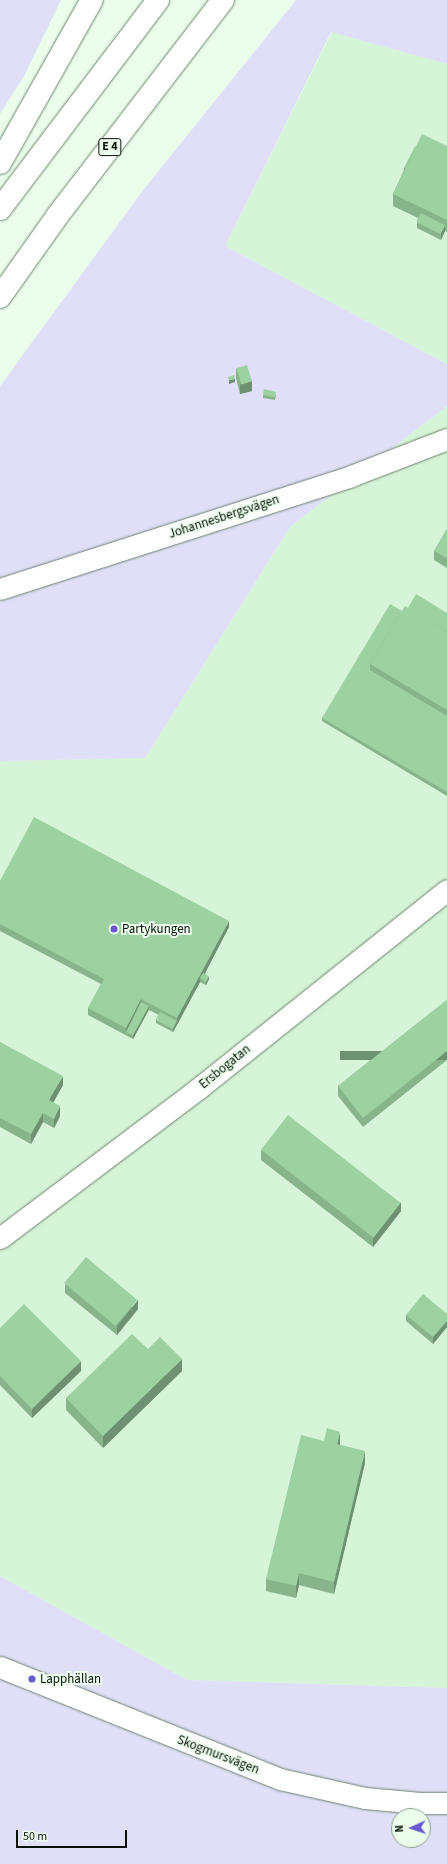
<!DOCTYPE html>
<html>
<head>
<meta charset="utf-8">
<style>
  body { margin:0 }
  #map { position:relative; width:447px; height:1864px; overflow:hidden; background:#ebfeec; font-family:"Source Sans 3",sans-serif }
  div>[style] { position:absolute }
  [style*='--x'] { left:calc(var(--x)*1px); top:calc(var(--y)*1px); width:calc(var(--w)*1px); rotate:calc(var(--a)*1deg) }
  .built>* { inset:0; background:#d6f4d8 }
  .green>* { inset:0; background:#dfdff8 }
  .roads { filter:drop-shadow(0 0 1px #6d836f) drop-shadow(0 0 1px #6d836f) }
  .minor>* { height:21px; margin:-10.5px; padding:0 10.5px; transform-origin:10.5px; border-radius:10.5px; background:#fff }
  .highway>* { height:22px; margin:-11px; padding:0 11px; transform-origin:11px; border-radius:11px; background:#fff }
  .wall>* { inset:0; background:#87b48b }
  .shaded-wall>* { inset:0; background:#6e9271; transform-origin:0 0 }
  .building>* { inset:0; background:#9dd1a2; transform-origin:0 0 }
  .dots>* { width:11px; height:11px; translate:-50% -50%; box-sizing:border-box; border:2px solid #ebfeec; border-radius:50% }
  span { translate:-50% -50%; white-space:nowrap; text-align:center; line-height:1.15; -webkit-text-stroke:4px #ebfeec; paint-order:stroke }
  .shield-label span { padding:1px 3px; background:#ebfeec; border:1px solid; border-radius:3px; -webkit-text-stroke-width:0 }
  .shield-label { font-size:12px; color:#081009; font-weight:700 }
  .street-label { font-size:13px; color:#081009 }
  .poi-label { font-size:13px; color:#081009 }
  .left { translate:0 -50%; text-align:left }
  .north { position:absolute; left:391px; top:1808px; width:40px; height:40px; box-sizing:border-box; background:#ebfeec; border:1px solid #909f91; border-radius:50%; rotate:267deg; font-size:11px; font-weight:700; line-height:16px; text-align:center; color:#081009 }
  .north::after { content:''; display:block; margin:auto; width:14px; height:18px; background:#6a58d2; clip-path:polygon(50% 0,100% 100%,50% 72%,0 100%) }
  .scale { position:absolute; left:16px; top:1830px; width:111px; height:18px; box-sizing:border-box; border:2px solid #081009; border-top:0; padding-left:5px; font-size:12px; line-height:14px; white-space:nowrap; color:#081009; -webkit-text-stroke:3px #ebfeec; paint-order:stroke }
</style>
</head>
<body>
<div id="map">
  <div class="built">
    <i style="clip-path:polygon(332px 32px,447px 64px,447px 364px,225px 246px)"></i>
    <i style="clip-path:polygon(447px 406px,447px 1688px,187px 1680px,0 1576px,0 761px,145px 758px,290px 527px)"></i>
  </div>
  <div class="green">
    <i style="clip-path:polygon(0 0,61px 0,24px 76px,0 114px)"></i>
    <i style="clip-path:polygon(296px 0,447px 0,447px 64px,331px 32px,225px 246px,447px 364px,447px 406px,290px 527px,145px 758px,0 761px,0 386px,144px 189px)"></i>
    <i style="clip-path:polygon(evenodd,0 1576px,187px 1680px,447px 1688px,447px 1864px,0 1864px,0 1576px,399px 1816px,423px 1816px,423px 1840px,399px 1840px,399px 1816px)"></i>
  </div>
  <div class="roads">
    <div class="minor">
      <i style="--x:0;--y:589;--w:369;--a:-17.8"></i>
      <i style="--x:351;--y:476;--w:103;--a:-21.1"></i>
      <i style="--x:0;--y:1238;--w:249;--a:-37"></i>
      <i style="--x:199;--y:1088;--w:317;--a:-38.6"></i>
      <i style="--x:0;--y:1667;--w:302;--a:21.8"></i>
      <i style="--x:280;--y:1779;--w:87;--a:12.6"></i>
      <i style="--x:365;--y:1798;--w:55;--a:5.2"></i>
      <i style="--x:420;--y:1803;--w:27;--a:0"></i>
    </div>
    <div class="highway">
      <i style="--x:0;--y:163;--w:187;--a:-60.6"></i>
      <i style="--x:0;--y:209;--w:262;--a:-52.9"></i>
      <i style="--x:0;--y:297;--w:100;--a:-54.7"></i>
      <i style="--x:58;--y:215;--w:271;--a:-52.5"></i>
    </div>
  </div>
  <div class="wall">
    <i style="clip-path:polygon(447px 146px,447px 232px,445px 231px,441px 240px,417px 228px,417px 222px,418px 218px,393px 206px,393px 194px,404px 170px,404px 168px,416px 147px)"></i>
    <i style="clip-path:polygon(236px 368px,252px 391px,240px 394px,236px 378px)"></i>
    <i style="clip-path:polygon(263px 395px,276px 395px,275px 400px,263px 398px)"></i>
    <i style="clip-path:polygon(447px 529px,447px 568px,434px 560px,434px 551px)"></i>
    <i style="clip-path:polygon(408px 608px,447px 613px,447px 796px,322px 721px,322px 718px,402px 611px)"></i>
    <i style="clip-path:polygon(0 881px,229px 927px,205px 973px,209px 979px,206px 985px,200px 982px,173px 1032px,156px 1023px,156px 1020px,159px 1015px,149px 1010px,133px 1039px,88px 1015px,88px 1008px,101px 984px,0 931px)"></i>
    <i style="clip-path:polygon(447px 1000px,447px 1060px,363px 1127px,338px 1096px,338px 1086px)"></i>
    <i style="clip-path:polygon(0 1042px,63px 1085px,53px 1103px,60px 1116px,54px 1128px,43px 1122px,31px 1144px,0 1127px)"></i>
    <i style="clip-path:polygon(261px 1150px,401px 1211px,373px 1247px,261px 1160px)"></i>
    <i style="clip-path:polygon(65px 1284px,138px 1309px,117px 1335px,65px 1293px)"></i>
    <i style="clip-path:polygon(447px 1314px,447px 1327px,433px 1344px,406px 1321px,406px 1315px)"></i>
    <i style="clip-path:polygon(0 1328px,81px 1371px,32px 1418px,0 1385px)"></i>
    <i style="clip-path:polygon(182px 1371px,103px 1448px,66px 1410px,66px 1398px)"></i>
    <i style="clip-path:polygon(324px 1441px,340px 1444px,340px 1445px,365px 1463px,334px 1594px,299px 1585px,296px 1598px,266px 1591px,266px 1579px)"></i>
  </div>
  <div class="shaded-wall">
    <i style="clip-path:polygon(445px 225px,445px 231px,441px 240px,441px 233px)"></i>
    <i style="clip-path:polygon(235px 379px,235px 382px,229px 384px,229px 380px)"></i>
    <i style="clip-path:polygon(252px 381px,252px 391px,240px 394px,240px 384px)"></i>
    <i style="clip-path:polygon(229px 921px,229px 927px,202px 979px,200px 978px,200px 982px,177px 1025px,177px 1018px)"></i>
    <i style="clip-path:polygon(209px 976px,209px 979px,206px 985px,206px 982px)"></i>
    <i style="clip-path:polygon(141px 999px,141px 1006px,126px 1032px,126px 1035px,126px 1028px)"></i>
    <i style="clip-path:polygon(149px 1006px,149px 1009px,133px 1039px,133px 1035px)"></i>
    <i style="clip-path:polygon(177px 1021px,177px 1025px,173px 1032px,173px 1029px)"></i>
    <i style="left:447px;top:1051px;width:9px;height:107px;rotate:90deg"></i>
    <i style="clip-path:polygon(63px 1076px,63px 1085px,49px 1110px,49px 1100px)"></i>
    <i style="clip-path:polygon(60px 1106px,60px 1116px,54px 1128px,54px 1119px)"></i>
    <i style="clip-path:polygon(43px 1113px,43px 1122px,31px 1144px,31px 1134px)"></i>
    <i style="clip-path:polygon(401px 1202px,401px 1211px,373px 1247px,373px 1237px)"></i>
    <i style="clip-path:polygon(138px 1300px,138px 1309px,117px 1335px,117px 1326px)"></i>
    <i style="clip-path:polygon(447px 1321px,447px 1327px,433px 1344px,433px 1337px)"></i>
    <i style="clip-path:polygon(182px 1359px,182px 1371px,103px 1448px,103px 1436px)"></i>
    <i style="clip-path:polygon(81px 1361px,81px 1371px,32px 1418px,32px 1409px)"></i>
    <i style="clip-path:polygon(340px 1432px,340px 1444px,337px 1456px,337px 1444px)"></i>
    <i style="clip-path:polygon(365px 1451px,365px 1463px,334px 1594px,334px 1582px)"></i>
    <i style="clip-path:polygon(299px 1573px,299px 1585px,296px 1598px,296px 1586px)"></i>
  </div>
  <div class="building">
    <i style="clip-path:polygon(422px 134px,447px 146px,447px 220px,393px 194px)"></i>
    <i style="clip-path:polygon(415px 146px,416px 147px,405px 168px,404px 168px)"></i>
    <i style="left:421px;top:213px;width:27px;height:10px;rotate:27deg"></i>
    <i style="left:247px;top:365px;width:17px;height:11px;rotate:73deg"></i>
    <i style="clip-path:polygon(234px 375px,235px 379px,229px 380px,228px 377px)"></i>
    <i style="clip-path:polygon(264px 389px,276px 392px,275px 397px,263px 395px)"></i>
    <i style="clip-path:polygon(447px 529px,447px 558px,434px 551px)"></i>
    <i style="clip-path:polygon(416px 594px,447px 613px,447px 631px,408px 608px)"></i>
    <i style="clip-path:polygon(390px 604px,402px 611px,370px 664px,370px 670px,447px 716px,447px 792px,322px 718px)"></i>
    <i style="clip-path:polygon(405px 606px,447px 631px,447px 710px,370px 664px)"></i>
    <i style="clip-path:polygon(34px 817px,229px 921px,177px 1018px,141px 999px,126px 1028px,88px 1008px,104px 979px,0 924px,0 881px)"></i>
    <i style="clip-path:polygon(203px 973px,209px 976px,206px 982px,200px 978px)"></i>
    <i style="clip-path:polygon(447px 1000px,447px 1051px,363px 1118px,338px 1086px)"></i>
    <i style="clip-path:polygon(141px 1002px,149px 1006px,133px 1035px,126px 1032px)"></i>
    <i style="left:160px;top:1012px;width:19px;height:9px;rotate:28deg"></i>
    <i style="clip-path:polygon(0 1042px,63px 1076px,49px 1100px,60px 1106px,54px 1119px,43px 1113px,31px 1134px,0 1118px)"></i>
    <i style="left:288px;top:1115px;width:143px;height:44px;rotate:38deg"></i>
    <i style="left:86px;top:1257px;width:67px;height:34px;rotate:40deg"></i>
    <i style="clip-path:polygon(423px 1294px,447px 1314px,447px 1321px,433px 1337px,406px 1315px)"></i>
    <i style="clip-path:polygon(24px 1304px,81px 1361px,32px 1409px,0 1376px,0 1328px)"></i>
    <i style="clip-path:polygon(132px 1334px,148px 1349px,160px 1337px,182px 1359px,103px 1436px,66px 1398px)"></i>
    <i style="clip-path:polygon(327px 1428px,340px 1432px,337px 1444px,365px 1451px,334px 1582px,299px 1573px,296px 1586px,266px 1579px,301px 1435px,324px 1441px)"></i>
  </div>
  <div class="dots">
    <i style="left:114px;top:929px;background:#6a58d2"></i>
    <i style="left:32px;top:1679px;background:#6a58d2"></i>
  </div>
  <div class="shield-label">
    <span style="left:110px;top:147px">E 4</span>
  </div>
  <div class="street-label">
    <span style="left:224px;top:517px;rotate:-18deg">Johannesbergsvägen</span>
    <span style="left:225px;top:1067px;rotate:-39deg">Ersbogatan</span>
    <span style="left:218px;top:1755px;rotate:21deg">Skogmursvägen</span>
  </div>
  <div class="poi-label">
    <span class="left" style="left:122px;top:929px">Partykungen</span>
    <span class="left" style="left:40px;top:1679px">Lapphällan</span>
  </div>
  <div class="north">N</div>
  <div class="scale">50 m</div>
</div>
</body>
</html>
